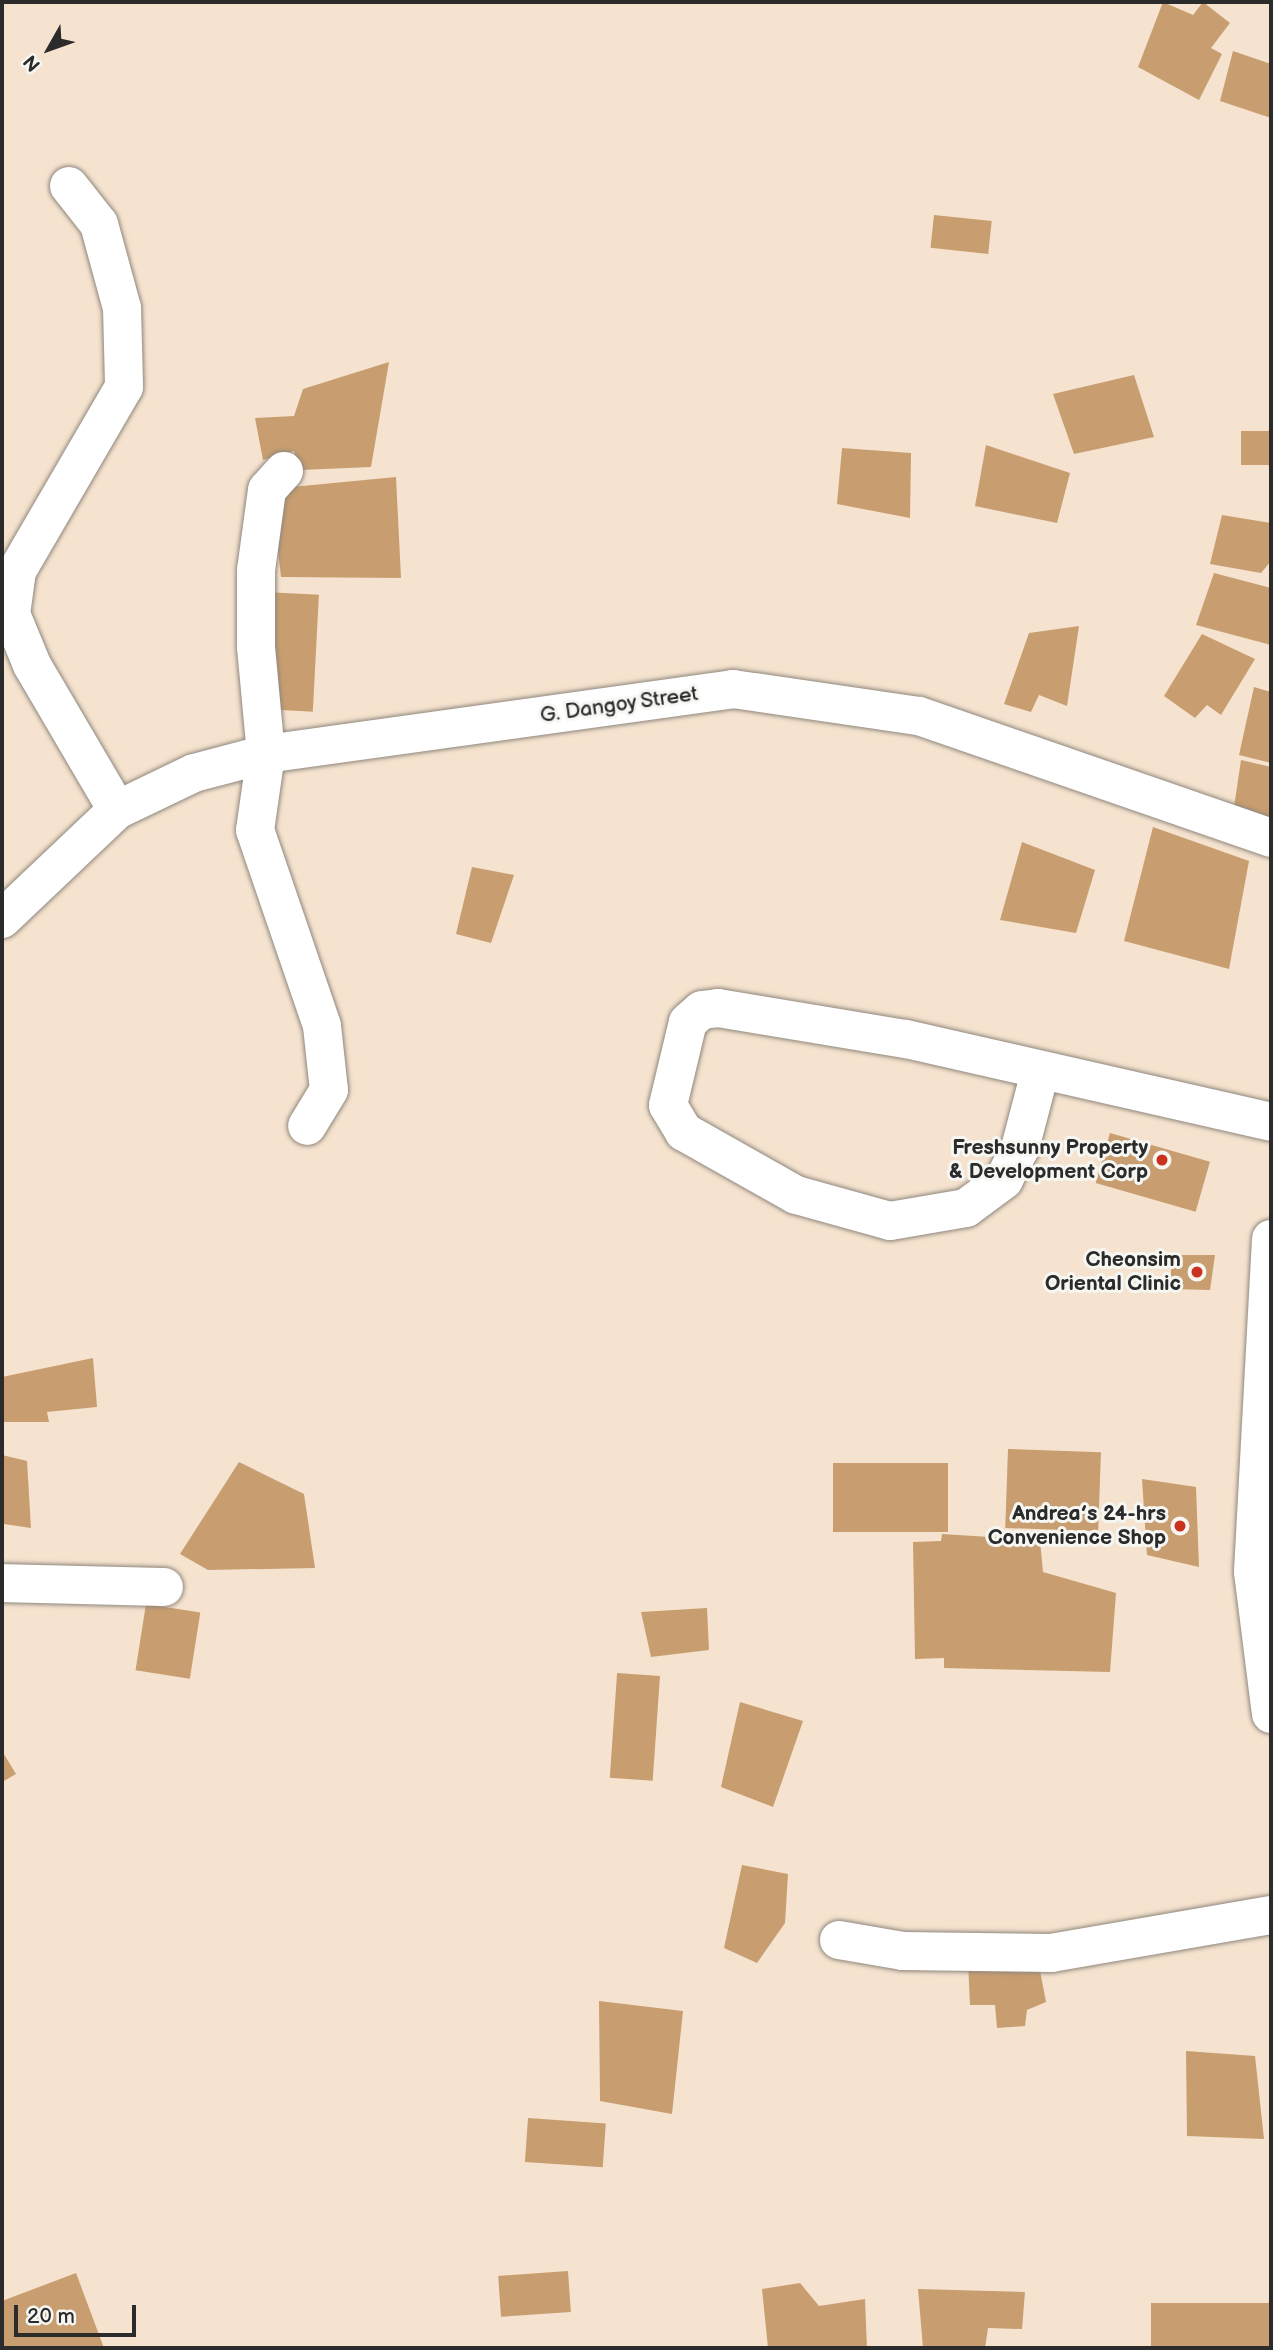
<!DOCTYPE html>
<html>
<head>
<meta charset="utf-8">
<style>
  body { margin:0 }
  #map { position:relative; width:1273px; height:2350px; overflow:hidden; background:#f5e3cf; font-family:"Balsamiq Sans",sans-serif }
  div>[style] { position:absolute }
  [style*='--x'] { left:calc(var(--x)*1px); top:calc(var(--y)*1px); width:calc(var(--w)*1px); rotate:calc(var(--a)*1deg) }
  .building>* { inset:0; background:#c89e70; transform-origin:0 0 }
  .roads { filter:drop-shadow(0 0 2px #90877d) drop-shadow(0 0 2px #90877d) }
  .street>* { height:38px; margin:-19px; padding:0 19px; transform-origin:19px; border-radius:19px; background:#fff }
  .secondary>* { height:38px; margin:-19px; padding:0 19px; transform-origin:19px; border-radius:19px; background:#fff }
  .dots>* { width:19px; height:19px; translate:-50% -50%; box-sizing:border-box; border:4px solid #f6f6f2; border-radius:50% }
  span { translate:-50% -50%; white-space:nowrap; text-align:center; line-height:1.15; -webkit-text-stroke:6px #f6f6f2; paint-order:stroke }
  .street-label { font-size:21px; color:#2b2b2b }
  .poi-label { font-size:21px; color:#2b2b2b; font-weight:700 }
  .right { translate:-100% -50%; text-align:right }
  .frame { position:absolute; inset:0; border:4px solid #2b2b2b; pointer-events:none }
  .north { position:absolute; left:14px; top:14px; width:70px; height:70px; -webkit-text-stroke:5px #f6f6f2; paint-order:stroke; rotate:230deg; font-size:19px; font-weight:700; line-height:28px; text-align:center; color:#2b2b2b }
  .north::after { content:''; display:block; margin:auto; width:24px; height:32px; background:#2b2b2b; clip-path:polygon(50% 0,100% 100%,50% 72%,0 100%) }
  .scale { position:absolute; left:14px; top:2305px; width:122px; height:32px; box-sizing:border-box; border:4px solid #2b2b2b; border-top:0; padding-left:9px; font-size:21px; line-height:24px; white-space:nowrap; color:#2b2b2b; -webkit-text-stroke:5px #f6f6f2; paint-order:stroke }
</style>
</head>
<body>
<div id="map">
  <div class="building">
    <i style="clip-path:polygon(1163px 2px,1193px 15px,1203px 2px,1230px 23px,1211px 48px,1222px 54px,1199px 100px,1138px 67px)"></i>
    <i style="clip-path:polygon(1233px 51px,1271px 64px,1271px 118px,1220px 101px)"></i>
    <i style="left:934px;top:215px;width:58px;height:33px;rotate:6deg"></i>
    <i style="clip-path:polygon(389px 362px,371px 467px,300px 470px,294px 451px,263px 460px,255px 418px,294px 416px,303px 389px)"></i>
    <i style="clip-path:polygon(1134px 375px,1154px 437px,1074px 454px,1053px 394px)"></i>
    <i style="left:1241px;top:431px;width:30px;height:34px"></i>
    <i style="clip-path:polygon(986px 445px,1070px 473px,1057px 523px,975px 506px)"></i>
    <i style="clip-path:polygon(842px 448px,911px 453px,910px 518px,837px 504px)"></i>
    <i style="clip-path:polygon(396px 477px,401px 578px,281px 577px,271px 489px)"></i>
    <i style="clip-path:polygon(1222px 515px,1271px 523px,1271px 561px,1261px 573px,1210px 564px)"></i>
    <i style="clip-path:polygon(1214px 573px,1271px 588px,1271px 645px,1196px 625px)"></i>
    <i style="left:265px;top:592px;width:54px;height:117px;rotate:3deg"></i>
    <i style="clip-path:polygon(1079px 626px,1067px 706px,1039px 695px,1031px 712px,1004px 704px,1029px 633px)"></i>
    <i style="clip-path:polygon(1202px 634px,1255px 659px,1221px 715px,1207px 705px,1195px 718px,1164px 696px)"></i>
    <i style="clip-path:polygon(1254px 687px,1271px 692px,1271px 763px,1239px 755px)"></i>
    <i style="clip-path:polygon(1241px 760px,1271px 767px,1271px 823px,1233px 814px)"></i>
    <i style="clip-path:polygon(1153px 827px,1249px 861px,1229px 969px,1124px 941px)"></i>
    <i style="clip-path:polygon(1022px 842px,1095px 870px,1076px 933px,1000px 920px)"></i>
    <i style="clip-path:polygon(472px 867px,514px 875px,491px 943px,456px 934px)"></i>
    <i style="left:1110px;top:1133px;width:104px;height:52px;rotate:16deg"></i>
    <i style="clip-path:polygon(1172px 1255px,1215px 1255px,1210px 1290px,1170px 1289px)"></i>
    <i style="clip-path:polygon(93px 1358px,97px 1407px,47px 1412px,49px 1422px,2px 1422px,2px 1377px)"></i>
    <i style="left:1008px;top:1449px;width:93px;height:79px;rotate:2deg"></i>
    <i style="clip-path:polygon(2px 1455px,27px 1461px,31px 1528px,4px 1524px)"></i>
    <i style="clip-path:polygon(239px 1462px,304px 1494px,315px 1568px,208px 1570px,180px 1554px)"></i>
    <i style="left:833px;top:1463px;width:115px;height:69px"></i>
    <i style="clip-path:polygon(1142px 1479px,1196px 1487px,1199px 1567px,1147px 1555px)"></i>
    <i style="clip-path:polygon(942px 1534px,1040px 1540px,1043px 1572px,1116px 1593px,1110px 1672px,944px 1668px,944px 1658px,915px 1659px,913px 1542px,941px 1541px)"></i>
    <i style="left:146px;top:1604px;width:55px;height:67px;rotate:9deg"></i>
    <i style="clip-path:polygon(707px 1608px,709px 1650px,651px 1657px,641px 1612px)"></i>
    <i style="left:660px;top:1676px;width:105px;height:43px;rotate:94deg"></i>
    <i style="clip-path:polygon(740px 1702px,803px 1721px,773px 1807px,721px 1787px)"></i>
    <i style="clip-path:polygon(2px 1751px,16px 1774px,2px 1782px)"></i>
    <i style="clip-path:polygon(742px 1865px,788px 1874px,785px 1923px,757px 1963px,724px 1948px)"></i>
    <i style="clip-path:polygon(1038px 1960px,1046px 2002px,1027px 2010px,1025px 2026px,997px 2028px,995px 2005px,970px 2005px,968px 1962px)"></i>
    <i style="clip-path:polygon(599px 2001px,683px 2011px,672px 2114px,600px 2101px)"></i>
    <i style="clip-path:polygon(1186px 2051px,1255px 2056px,1264px 2139px,1187px 2136px)"></i>
    <i style="left:528px;top:2118px;width:78px;height:44px;rotate:4deg"></i>
    <i style="left:568px;top:2271px;width:41px;height:70px;rotate:86deg"></i>
    <i style="clip-path:polygon(76px 2273px,104px 2348px,2px 2348px,2px 2301px)"></i>
    <i style="clip-path:polygon(800px 2283px,819px 2306px,865px 2299px,867px 2348px,768px 2348px,762px 2289px)"></i>
    <i style="clip-path:polygon(918px 2289px,1025px 2292px,1022px 2329px,988px 2328px,985px 2348px,923px 2348px)"></i>
    <i style="left:1271px;top:2303px;width:45px;height:120px;rotate:90deg"></i>
  </div>
  <div class="roads">
    <div class="street">
      <i style="--x:69;--y:186;--w:48;--a:51.7"></i>
      <i style="--x:99;--y:224;--w:87;--a:74.7"></i>
      <i style="--x:122;--y:308;--w:79;--a:88.5"></i>
      <i style="--x:124;--y:387;--w:213;--a:120.2"></i>
      <i style="--x:17;--y:571;--w:43;--a:97.9"></i>
      <i style="--x:11;--y:614;--w:55;--a:67.6"></i>
      <i style="--x:32;--y:665;--w:168;--a:59.6"></i>
      <i style="--x:284;--y:471;--w:25;--a:132"></i>
      <i style="--x:267;--y:490;--w:81;--a:97.8"></i>
      <i style="--x:256;--y:570;--w:77;--a:90"></i>
      <i style="--x:256;--y:647;--w:107;--a:84.7"></i>
      <i style="--x:266;--y:754;--w:77;--a:98.2"></i>
      <i style="--x:255;--y:830;--w:207;--a:71.1"></i>
      <i style="--x:322;--y:1026;--w:64;--a:83.8"></i>
      <i style="--x:329;--y:1090;--w:42;--a:121.4"></i>
      <i style="--x:2;--y:919;--w:158;--a:-43.5"></i>
      <i style="--x:117;--y:810;--w:85;--a:-25.7"></i>
      <i style="--x:194;--y:773;--w:74;--a:-14.8"></i>
      <i style="--x:266;--y:754;--w:472;--a:-7.9"></i>
      <i style="--x:733;--y:689;--w:188;--a:8.3"></i>
      <i style="--x:919;--y:716;--w:373;--a:19.1"></i>
      <i style="--x:1040;--y:1072;--w:79;--a:104.7"></i>
      <i style="--x:1020;--y:1148;--w:36;--a:117"></i>
      <i style="--x:1004;--y:1180;--w:47;--a:143.6"></i>
      <i style="--x:966;--y:1208;--w:77;--a:170.3"></i>
      <i style="--x:890;--y:1221;--w:98;--a:-164.5"></i>
      <i style="--x:796;--y:1195;--w:129;--a:-150.6"></i>
      <i style="--x:684;--y:1132;--w:31;--a:-121"></i>
      <i style="--x:668;--y:1105;--w:85;--a:-76.5"></i>
      <i style="--x:688;--y:1022;--w:18;--a:-41"></i>
      <i style="--x:702;--y:1010;--w:16;--a:-7"></i>
      <i style="--x:718;--y:1008;--w:191;--a:9.4"></i>
      <i style="--x:906;--y:1039;--w:374;--a:12.8"></i>
      <i style="--x:2;--y:1583;--w:162;--a:1.4"></i>
      <i style="--x:839;--y:1940;--w:65;--a:9.8"></i>
      <i style="--x:903;--y:1951;--w:148;--a:0.8"></i>
      <i style="--x:1051;--y:1953;--w:223;--a:-9.8"></i>
    </div>
    <div class="secondary">
      <i style="--x:1271;--y:1239;--w:333;--a:93.1"></i>
      <i style="--x:1253;--y:1572;--w:143;--a:82.8"></i>
    </div>
  </div>
  <div class="dots">
    <i style="left:1162px;top:1160px;background:#c8321e"></i>
    <i style="left:1197px;top:1272px;background:#c8321e"></i>
    <i style="left:1180px;top:1526px;background:#c8321e"></i>
  </div>
  <div class="street-label">
    <span style="left:619px;top:705px;rotate:-8deg">G. Dangoy Street</span>
  </div>
  <div class="poi-label">
    <span class="right" style="left:1148px;top:1160px">Freshsunny Property<br>&amp; Development Corp</span>
    <span class="right" style="left:1181px;top:1272px">Cheonsim<br>Oriental Clinic</span>
    <span class="right" style="left:1166px;top:1526px">Andrea’s 24-hrs<br>Convenience Shop</span>
  </div>
  <div class="frame"></div>
  <div class="north">N</div>
  <div class="scale">20 m</div>
</div>
</body>
</html>
